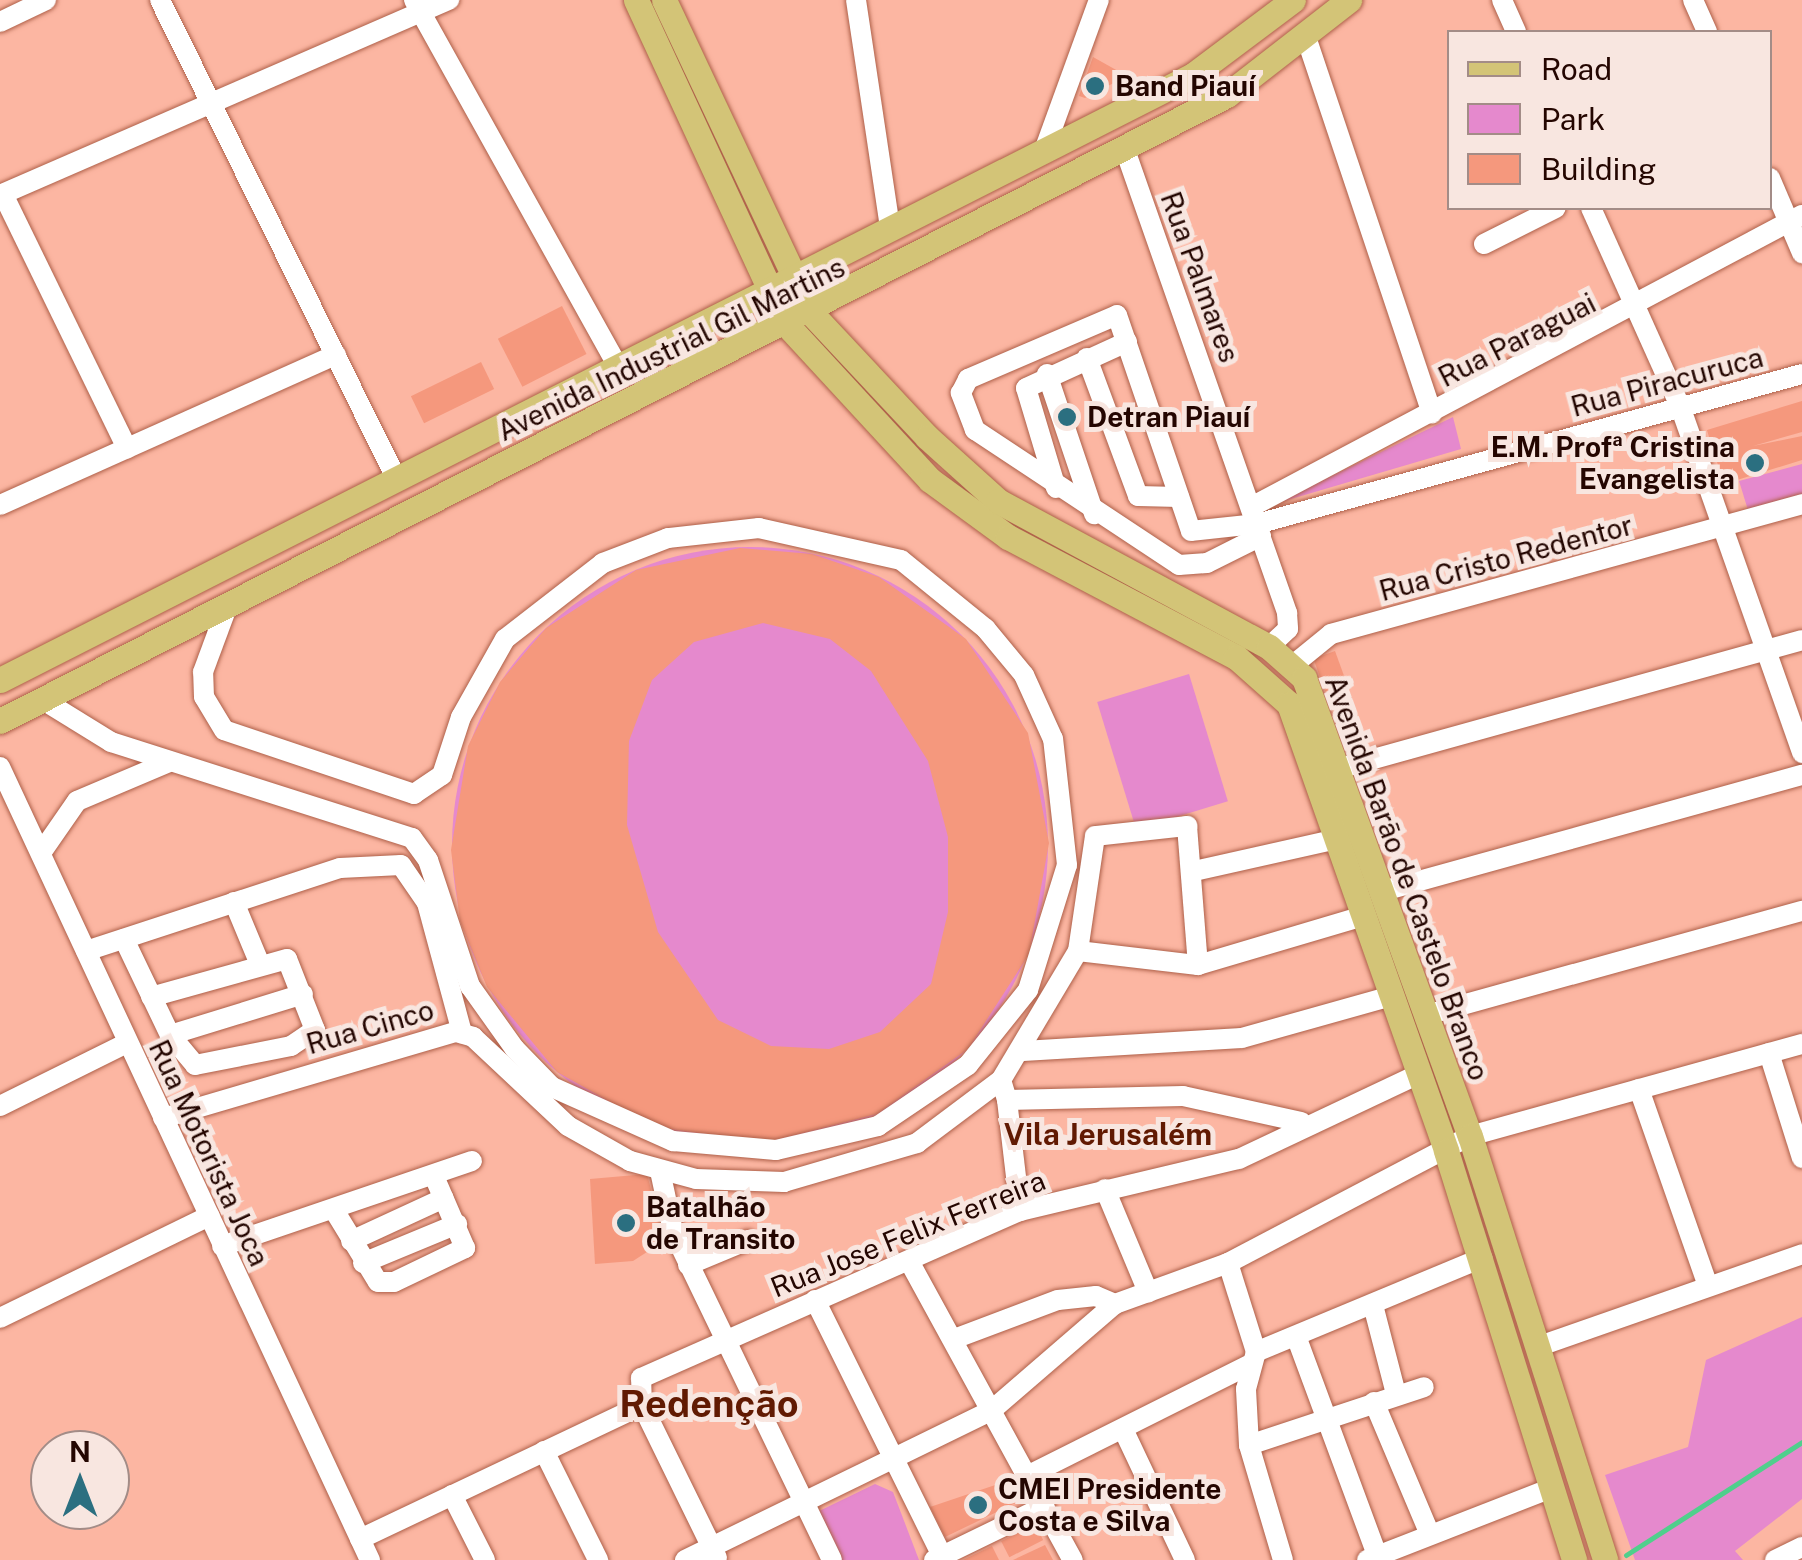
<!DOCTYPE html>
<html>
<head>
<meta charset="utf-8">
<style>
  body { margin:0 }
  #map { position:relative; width:1802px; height:1560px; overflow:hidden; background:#fcb6a2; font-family:"Public Sans",sans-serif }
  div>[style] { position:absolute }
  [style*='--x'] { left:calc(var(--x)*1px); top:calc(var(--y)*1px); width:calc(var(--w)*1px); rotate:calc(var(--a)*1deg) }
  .green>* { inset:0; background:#e589cd; transform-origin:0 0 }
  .round { border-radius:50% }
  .stream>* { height:5px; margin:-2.5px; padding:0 2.5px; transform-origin:2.5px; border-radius:2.5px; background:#4fcf8c }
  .building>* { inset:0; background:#f5987d; transform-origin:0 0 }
  .roads { filter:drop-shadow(0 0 2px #ae6049) drop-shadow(0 0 2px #ae6049) }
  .minor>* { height:20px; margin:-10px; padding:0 10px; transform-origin:10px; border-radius:10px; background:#fff }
  .major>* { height:25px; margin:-12.5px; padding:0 12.5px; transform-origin:12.5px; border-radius:12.5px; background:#d3c477 }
  .dots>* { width:28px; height:28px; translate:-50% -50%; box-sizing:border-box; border:5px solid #f8e6e0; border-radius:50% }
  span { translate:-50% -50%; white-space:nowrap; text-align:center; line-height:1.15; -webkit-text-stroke:10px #f8e6e0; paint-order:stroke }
  .poi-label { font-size:28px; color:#240601; font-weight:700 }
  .left { translate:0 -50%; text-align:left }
  .right { translate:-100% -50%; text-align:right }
  .street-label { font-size:28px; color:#240601 }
  .neighbourhood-label { font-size:30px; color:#611a02; font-weight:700 }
  .district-label { font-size:38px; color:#611a02; font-weight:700 }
  .legend { position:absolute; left:1447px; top:30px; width:325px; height:180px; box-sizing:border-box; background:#f8e6e0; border:2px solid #a38c87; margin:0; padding:12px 18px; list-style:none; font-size:30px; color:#240601 }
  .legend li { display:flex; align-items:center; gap:20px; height:50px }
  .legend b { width:50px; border:2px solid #a38c87 }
  .north { position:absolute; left:30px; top:1430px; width:100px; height:100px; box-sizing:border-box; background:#f8e6e0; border:2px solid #a38c87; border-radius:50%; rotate:0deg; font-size:28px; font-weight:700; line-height:40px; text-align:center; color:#240601 }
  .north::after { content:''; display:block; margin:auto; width:35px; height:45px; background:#2b6f80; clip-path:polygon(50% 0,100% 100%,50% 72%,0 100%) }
</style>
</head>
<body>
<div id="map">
  <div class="green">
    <i style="clip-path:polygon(1453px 417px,1461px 449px,1274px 504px)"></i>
    <i style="clip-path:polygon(1802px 464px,1802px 495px,1748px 510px,1739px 481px)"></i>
    <i class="round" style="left:452px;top:547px;width:596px;height:596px"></i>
    <i style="left:1189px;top:674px;width:133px;height:96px;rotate:73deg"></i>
    <i style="clip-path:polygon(1802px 1317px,1802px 1499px,1735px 1551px,1743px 1560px,1635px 1560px,1605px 1475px,1688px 1447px,1706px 1360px)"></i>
    <i style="clip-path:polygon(875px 1484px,893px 1492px,919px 1560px,838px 1560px,815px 1513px)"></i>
  </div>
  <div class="stream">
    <i style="--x:1626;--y:1555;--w:209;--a:-32.7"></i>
  </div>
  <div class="building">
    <i style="clip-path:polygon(1093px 57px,1127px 76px,1085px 98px,1079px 96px)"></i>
    <i style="left:562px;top:306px;width:54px;height:72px;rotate:63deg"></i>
    <i style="left:481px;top:362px;width:30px;height:78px;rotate:64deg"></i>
    <i style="clip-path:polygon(1802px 401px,1802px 432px,1753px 446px,1802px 436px,1802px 460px,1724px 484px,1717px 462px,1734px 457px,1732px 449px,1714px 454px,1707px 430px)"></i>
    <i style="clip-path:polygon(evenodd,740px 548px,812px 554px,879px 577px,966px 639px,1028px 733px,1049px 843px,1029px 954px,968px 1049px,877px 1114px,767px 1142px,655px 1127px,557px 1072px,487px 987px,460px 921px,451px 850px,468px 746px,500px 682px,546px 628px,636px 570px,740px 548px,763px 623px,830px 639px,871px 671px,928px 761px,948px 837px,948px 912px,931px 984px,880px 1032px,829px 1049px,771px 1046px,718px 1020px,658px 932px,627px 825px,629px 741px,652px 680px,694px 642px,763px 623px)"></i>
    <i style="left:1335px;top:651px;width:53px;height:23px;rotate:70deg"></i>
    <i style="clip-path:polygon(647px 1174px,664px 1241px,633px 1261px,595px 1264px,590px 1179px)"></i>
    <i style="clip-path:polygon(1016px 1478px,1026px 1498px,945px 1537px,930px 1507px)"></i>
    <i style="left:1035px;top:1524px;width:18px;height:38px;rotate:63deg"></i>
    <i style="clip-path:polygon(1045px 1545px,1053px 1560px,1013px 1560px)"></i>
    <i style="clip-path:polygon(992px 1546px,999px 1560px,963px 1560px)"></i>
  </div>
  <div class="roads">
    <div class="minor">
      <i style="--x:160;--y:0;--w:535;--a:63.72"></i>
      <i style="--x:414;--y:0;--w:415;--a:60.9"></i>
      <i style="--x:856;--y:0;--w:231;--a:81.5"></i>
      <i style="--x:1502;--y:0;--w:35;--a:66"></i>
      <i style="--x:1693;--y:0;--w:35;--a:66"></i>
      <i style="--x:0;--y:22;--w:51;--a:-25.6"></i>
      <i style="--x:1306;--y:37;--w:397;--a:71.5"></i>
      <i style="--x:1124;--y:147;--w:494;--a:70.7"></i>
      <i style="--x:1287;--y:613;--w:16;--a:86"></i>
      <i style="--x:1288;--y:629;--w:26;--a:137"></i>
      <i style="--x:1045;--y:148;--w:158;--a:-70"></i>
      <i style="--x:1770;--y:178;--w:82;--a:66.9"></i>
      <i style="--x:3;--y:194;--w:283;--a:64"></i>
      <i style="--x:0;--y:195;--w:490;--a:-23.5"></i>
      <i style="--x:1591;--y:208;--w:217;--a:65.8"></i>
      <i style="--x:1680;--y:406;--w:368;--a:70.6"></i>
      <i style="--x:1484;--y:244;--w:80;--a:-26.6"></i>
      <i style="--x:1087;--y:358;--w:147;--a:69.7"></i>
      <i style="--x:1138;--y:496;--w:41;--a:1.4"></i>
      <i style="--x:1047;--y:374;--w:148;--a:71.4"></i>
      <i style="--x:1056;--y:488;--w:104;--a:-106.7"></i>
      <i style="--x:1026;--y:388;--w:111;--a:-24.5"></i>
      <i style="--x:0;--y:505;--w:368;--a:-24.1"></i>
      <i style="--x:1253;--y:506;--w:621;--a:-27.93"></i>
      <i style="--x:1261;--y:536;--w:60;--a:153.4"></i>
      <i style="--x:1207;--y:563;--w:28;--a:176"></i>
      <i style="--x:1179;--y:565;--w:245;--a:-146.5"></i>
      <i style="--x:975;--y:430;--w:40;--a:-111"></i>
      <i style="--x:961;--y:393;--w:16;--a:-63"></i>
      <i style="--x:968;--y:379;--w:162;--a:-23.2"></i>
      <i style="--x:1117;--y:315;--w:228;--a:71.1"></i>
      <i style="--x:1191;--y:531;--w:66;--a:-6.1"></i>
      <i style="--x:1257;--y:524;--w:565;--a:-15.39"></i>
      <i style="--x:1293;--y:665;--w:49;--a:-39.2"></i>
      <i style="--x:1331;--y:634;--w:489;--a:-15.4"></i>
      <i style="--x:43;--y:700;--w:80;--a:31.7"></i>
      <i style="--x:111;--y:742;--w:316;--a:17.7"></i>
      <i style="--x:412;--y:838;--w:27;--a:54"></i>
      <i style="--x:428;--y:860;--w:133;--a:71.6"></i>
      <i style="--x:470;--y:986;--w:77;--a:54.5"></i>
      <i style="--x:515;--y:1049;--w:53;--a:45.8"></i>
      <i style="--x:552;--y:1087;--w:133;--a:24.1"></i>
      <i style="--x:673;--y:1141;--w:103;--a:5"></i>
      <i style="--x:776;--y:1150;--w:105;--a:-13.2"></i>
      <i style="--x:878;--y:1126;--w:109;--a:-34.1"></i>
      <i style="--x:968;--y:1065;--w:96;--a:-51.3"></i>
      <i style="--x:1028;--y:990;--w:131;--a:-72.7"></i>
      <i style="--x:1067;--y:865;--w:127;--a:-96.3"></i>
      <i style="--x:1053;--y:739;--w:70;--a:-114.4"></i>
      <i style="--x:1024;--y:675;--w:60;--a:-129.6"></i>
      <i style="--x:986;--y:629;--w:109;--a:-140.9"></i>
      <i style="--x:901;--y:560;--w:146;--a:-167.3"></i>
      <i style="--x:759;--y:528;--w:92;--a:173.7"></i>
      <i style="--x:668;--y:538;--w:70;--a:159"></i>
      <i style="--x:603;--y:563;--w:124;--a:142.2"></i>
      <i style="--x:505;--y:639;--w:90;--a:119.4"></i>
      <i style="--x:461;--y:717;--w:61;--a:108.1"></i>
      <i style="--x:442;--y:775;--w:34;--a:146"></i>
      <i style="--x:414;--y:794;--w:200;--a:-161.4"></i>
      <i style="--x:224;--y:730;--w:39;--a:-121"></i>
      <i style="--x:204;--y:697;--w:25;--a:-92"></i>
      <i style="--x:203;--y:672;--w:69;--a:-69.7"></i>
      <i style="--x:0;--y:767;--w:875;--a:64.99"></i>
      <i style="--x:1341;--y:768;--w:478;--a:-15.5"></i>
      <i style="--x:41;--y:853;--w:63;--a:-55.3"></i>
      <i style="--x:77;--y:801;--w:100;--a:-23"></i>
      <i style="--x:1194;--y:871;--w:147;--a:-12.6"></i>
      <i style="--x:1383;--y:891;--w:435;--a:-15.5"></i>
      <i style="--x:234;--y:902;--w:65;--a:67.4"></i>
      <i style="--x:124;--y:939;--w:106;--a:64.4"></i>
      <i style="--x:170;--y:1035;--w:39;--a:50"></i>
      <i style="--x:195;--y:1065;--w:98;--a:-11.2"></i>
      <i style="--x:291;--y:1046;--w:29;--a:-34"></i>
      <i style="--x:315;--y:1030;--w:76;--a:-111.5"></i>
      <i style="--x:287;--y:959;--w:141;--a:164.4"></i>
      <i style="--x:86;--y:951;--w:267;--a:-18.1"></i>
      <i style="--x:340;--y:868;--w:61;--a:-2.8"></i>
      <i style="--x:401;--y:865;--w:46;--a:55.6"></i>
      <i style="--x:427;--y:903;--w:135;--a:74.9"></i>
      <i style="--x:1078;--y:951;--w:121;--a:6.7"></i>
      <i style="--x:1198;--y:965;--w:172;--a:-16.5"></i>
      <i style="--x:1426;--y:1015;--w:390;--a:-15.5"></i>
      <i style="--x:170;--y:1035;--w:139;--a:-17.1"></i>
      <i style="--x:1023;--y:1051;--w:219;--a:-3.4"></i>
      <i style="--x:1242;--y:1038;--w:155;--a:-15.7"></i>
      <i style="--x:1769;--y:1053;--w:110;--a:72.6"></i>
      <i style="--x:1001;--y:1080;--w:21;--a:73"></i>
      <i style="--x:1007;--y:1100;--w:176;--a:-1.3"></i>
      <i style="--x:1183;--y:1096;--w:121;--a:12.4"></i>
      <i style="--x:1639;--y:1089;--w:209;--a:70.7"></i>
      <i style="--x:1007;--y:1100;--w:112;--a:83.3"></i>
      <i style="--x:0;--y:1106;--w:142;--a:-26.4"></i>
      <i style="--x:163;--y:1118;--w:305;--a:-16.4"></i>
      <i style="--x:456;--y:1032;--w:18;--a:16"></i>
      <i style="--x:473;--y:1037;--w:130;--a:43.1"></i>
      <i style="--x:568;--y:1126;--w:71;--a:29.4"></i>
      <i style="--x:630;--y:1161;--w:68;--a:15.3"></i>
      <i style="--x:696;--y:1179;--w:88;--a:2"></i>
      <i style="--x:784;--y:1182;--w:139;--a:-16.3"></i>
      <i style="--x:917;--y:1143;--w:105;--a:-36.9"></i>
      <i style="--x:1001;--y:1080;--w:150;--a:-59.2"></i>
      <i style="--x:1078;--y:951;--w:116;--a:-81.6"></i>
      <i style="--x:1095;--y:836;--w:93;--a:-6.2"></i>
      <i style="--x:1187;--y:826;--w:139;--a:85.5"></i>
      <i style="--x:660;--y:1171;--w:61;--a:77.8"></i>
      <i style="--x:673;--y:1231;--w:365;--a:64.2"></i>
      <i style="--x:1105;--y:1189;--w:112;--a:67.3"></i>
      <i style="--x:334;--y:1210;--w:84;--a:58.6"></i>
      <i style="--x:378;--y:1282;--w:16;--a:0"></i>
      <i style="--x:394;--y:1282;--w:79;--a:-25.6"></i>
      <i style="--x:465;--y:1248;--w:78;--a:-113.3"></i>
      <i style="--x:351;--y:1241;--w:102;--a:-24.8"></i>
      <i style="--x:222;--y:1246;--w:264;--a:-18.8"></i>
      <i style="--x:909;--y:1261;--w:341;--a:61.3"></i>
      <i style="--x:363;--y:1263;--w:102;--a:-22.5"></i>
      <i style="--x:1228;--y:1263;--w:93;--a:72.5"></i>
      <i style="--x:688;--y:1265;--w:65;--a:-22.6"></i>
      <i style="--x:815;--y:1300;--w:290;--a:63.6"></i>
      <i style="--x:1373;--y:1305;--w:92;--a:75.5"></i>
      <i style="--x:0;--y:1318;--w:233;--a:-26"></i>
      <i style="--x:1296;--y:1336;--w:233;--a:69.7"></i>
      <i style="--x:954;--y:1339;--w:111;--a:-20.6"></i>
      <i style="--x:1058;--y:1300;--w:38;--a:-6"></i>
      <i style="--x:1096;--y:1296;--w:21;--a:23"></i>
      <i style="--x:1537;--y:1347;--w:281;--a:-19.3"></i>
      <i style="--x:1374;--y:1402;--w:141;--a:67.1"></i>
      <i style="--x:1123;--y:1429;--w:145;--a:64.7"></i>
      <i style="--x:1249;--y:1445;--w:184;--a:-18.3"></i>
      <i style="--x:544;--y:1451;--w:122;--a:63.6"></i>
      <i style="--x:1029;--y:1475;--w:246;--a:-26.6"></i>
      <i style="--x:452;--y:1495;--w:73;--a:63.1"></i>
      <i style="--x:360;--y:1539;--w:312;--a:-25.4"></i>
      <i style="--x:717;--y:1558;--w:170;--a:-116.1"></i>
      <i style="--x:642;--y:1405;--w:27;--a:-92"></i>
      <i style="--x:641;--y:1378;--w:414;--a:-23.8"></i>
      <i style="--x:1020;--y:1211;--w:225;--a:-13.4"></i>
      <i style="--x:1239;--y:1159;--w:199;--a:-25.3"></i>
      <i style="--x:685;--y:1560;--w:342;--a:-26"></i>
      <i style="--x:992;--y:1410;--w:162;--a:-40.8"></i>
      <i style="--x:1115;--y:1304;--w:120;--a:-19.9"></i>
      <i style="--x:1228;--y:1263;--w:273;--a:-27.7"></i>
      <i style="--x:1470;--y:1136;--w:345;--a:-15.5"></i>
      <i style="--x:934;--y:1560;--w:123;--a:-25.9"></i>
      <i style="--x:1283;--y:1560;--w:120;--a:-106.5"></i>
      <i style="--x:1249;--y:1445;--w:56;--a:-93.1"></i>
      <i style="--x:1246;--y:1389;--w:38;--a:-75"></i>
      <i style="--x:1256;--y:1352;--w:245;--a:-22.6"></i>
      <i style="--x:1367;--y:1560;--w:195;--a:-21.3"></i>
      <i style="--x:1775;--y:1560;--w:30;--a:-26"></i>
    </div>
    <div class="major">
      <i style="--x:636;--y:0;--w:357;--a:65.2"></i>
      <i style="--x:786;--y:324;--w:212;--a:47.3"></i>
      <i style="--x:930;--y:480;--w:97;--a:36.2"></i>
      <i style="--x:1008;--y:537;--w:258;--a:27.8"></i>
      <i style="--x:1236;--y:657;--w:71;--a:41.6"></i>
      <i style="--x:1289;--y:704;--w:474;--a:70.6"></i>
      <i style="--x:1446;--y:1151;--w:429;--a:72.6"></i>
      <i style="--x:664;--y:0;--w:347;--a:64.8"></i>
      <i style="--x:812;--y:314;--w:168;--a:46.9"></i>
      <i style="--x:927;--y:437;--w:96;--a:42"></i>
      <i style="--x:998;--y:501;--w:308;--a:28.3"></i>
      <i style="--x:1269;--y:647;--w:47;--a:41.5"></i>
      <i style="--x:1304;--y:678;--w:487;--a:70.1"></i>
      <i style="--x:1470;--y:1136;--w:445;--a:72.3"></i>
      <i style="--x:0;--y:680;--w:1338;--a:-26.89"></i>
      <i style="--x:1193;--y:75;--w:125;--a:-36.9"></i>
      <i style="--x:0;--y:721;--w:1377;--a:-27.03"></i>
      <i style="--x:1227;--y:95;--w:155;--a:-37.9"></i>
    </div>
  </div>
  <div class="dots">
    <i style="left:1095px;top:86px;background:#2b6f80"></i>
    <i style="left:1067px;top:417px;background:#2b6f80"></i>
    <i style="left:1755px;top:463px;background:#2b6f80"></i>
    <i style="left:626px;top:1223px;background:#2b6f80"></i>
    <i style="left:978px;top:1505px;background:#2b6f80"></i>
  </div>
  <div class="poi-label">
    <span class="left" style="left:1115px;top:86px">Band Piauí</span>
    <span class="left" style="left:1087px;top:417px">Detran Piauí</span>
    <span class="right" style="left:1735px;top:463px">E.M. Profª Cristina<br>Evangelista</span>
    <span class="left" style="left:646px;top:1223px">Batalhão<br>de Transito</span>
    <span class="left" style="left:998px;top:1505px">CMEI Presidente<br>Costa e Silva</span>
  </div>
  <div class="street-label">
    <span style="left:1200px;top:277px;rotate:70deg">Rua Palmares</span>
    <span style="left:1517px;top:340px;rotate:-27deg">Rua Paraguai</span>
    <span style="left:671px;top:349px;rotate:-26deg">Avenida Industrial Gil Martins</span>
    <span style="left:1667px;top:382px;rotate:-15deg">Rua Piracuruca</span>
    <span style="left:1506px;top:558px;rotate:-15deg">Rua Cristo Redentor</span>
    <span style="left:1407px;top:878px;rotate:70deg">Avenida Barão de Castelo Branco</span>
    <span style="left:370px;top:1027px;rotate:-16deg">Rua Cinco</span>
    <span style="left:209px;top:1153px;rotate:65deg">Rua Motorista Joca</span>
    <span style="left:908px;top:1234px;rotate:-22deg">Rua Jose Felix Ferreira</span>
  </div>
  <div class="neighbourhood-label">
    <span style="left:1108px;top:1134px">Vila Jerusalém</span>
  </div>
  <div class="district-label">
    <span style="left:709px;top:1404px">Redenção</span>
  </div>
  <ul class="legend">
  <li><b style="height:12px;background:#d3c477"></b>Road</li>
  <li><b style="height:28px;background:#e589cd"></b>Park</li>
  <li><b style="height:28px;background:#f5987d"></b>Building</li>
  </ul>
  <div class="north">N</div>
</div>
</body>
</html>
